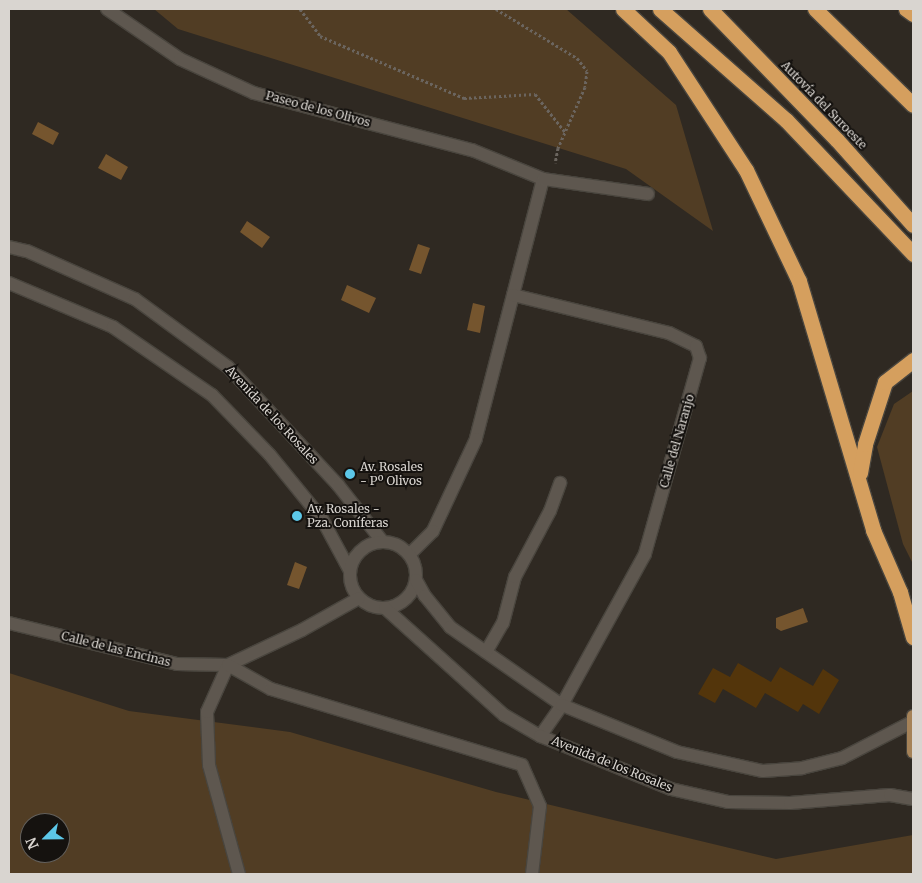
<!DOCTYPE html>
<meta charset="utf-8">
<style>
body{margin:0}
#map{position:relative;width:922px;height:883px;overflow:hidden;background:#2f2922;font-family:Merriweather,serif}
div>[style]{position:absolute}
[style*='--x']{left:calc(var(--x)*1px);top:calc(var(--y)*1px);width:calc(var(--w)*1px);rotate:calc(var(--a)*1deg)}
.green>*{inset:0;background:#513d24}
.water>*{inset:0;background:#75552e}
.building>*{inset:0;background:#53350b}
.path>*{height:3px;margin-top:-1.5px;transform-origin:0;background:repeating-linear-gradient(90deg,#6b655f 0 2.5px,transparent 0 5px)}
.roads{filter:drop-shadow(1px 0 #49453e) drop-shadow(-1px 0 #49453e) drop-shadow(0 1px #49453e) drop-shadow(0 -1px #49453e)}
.minor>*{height:12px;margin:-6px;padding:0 6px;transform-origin:6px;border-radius:6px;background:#5e574f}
.minor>.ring{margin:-6px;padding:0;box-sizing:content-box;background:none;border:12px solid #5e574f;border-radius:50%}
.major>*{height:12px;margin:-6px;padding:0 6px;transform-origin:6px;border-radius:6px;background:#a58258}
.highway>*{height:15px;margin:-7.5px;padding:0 7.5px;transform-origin:7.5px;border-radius:7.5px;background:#d59f5e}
.dots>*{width:14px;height:14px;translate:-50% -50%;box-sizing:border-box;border:2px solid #15120f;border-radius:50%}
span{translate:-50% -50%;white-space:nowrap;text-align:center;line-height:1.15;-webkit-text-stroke:4px #15120f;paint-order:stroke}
.street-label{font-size:12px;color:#d9d5d0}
.poi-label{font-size:12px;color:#d9d5d0}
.left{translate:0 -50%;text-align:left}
.frame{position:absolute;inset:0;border:10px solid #d9d5d0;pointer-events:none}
.north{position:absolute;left:20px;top:813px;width:50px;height:50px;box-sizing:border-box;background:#15120f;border:1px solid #63605c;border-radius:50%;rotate:247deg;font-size:14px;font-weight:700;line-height:20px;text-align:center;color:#d9d5d0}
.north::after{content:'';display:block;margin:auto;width:18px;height:22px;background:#5cc7e8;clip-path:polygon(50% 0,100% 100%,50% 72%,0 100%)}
</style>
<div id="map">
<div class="green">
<i style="clip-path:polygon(154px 9px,566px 9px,676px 105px,713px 231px,626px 169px,178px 29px)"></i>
<i style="clip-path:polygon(913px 391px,913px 564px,903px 544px,877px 447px,894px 404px)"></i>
<i style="clip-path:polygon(evenodd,9px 673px,129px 711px,290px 732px,496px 792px,776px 859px,913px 835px,913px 874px,9px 874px,9px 673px,30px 823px,60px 823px,60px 853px,30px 853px,30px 823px)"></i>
</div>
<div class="water">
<i style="clip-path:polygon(38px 122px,59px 133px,53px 145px,32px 134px)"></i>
<i style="clip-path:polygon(106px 154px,128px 167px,121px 180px,98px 168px)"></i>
<i style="clip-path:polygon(247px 221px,270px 237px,262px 248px,240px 232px)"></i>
<i style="clip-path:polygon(418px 244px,430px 248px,421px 274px,409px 270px)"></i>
<i style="clip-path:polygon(347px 285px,376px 298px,369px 313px,341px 300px)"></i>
<i style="clip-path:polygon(473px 303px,485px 306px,480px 333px,467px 330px)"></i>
<i style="clip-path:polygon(295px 562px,307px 567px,299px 589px,287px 585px)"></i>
<i style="clip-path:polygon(803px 608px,808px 622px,781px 631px,776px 628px,776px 618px)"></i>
</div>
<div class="building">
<i style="clip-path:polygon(738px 663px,771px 682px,780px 667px,813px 686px,823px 669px,839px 680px,819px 714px,803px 704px,798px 712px,765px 693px,756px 708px,723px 689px,715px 703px,698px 694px,713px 668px,730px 677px)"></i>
</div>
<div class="path">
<i style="--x:300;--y:9;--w:34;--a:53"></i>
<i style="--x:320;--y:36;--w:157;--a:23.3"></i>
<i style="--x:464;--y:98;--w:71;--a:-3.2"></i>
<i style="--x:535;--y:94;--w:48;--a:51.7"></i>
<i style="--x:496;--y:9;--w:95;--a:31.2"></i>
<i style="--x:577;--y:58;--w:16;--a:52"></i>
<i style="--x:587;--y:71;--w:16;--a:97"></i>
<i style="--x:585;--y:87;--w:67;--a:113.9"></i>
<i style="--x:558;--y:148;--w:15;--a:101"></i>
</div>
<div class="roads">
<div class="minor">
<i style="--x:107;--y:9;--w:88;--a:34.4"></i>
<i style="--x:180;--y:59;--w:81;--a:24.7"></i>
<i style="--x:254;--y:93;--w:225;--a:14.7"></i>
<i style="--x:472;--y:150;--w:77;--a:22.2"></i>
<i style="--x:543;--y:179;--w:268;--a:104.5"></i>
<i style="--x:476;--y:439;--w:102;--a:115.1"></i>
<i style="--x:433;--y:531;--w:33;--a:135"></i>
<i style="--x:543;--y:179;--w:106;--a:8.1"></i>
<i style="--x:9;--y:247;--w:18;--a:13"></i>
<i style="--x:27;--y:251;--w:118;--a:24"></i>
<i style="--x:135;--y:299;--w:115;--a:36.2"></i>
<i style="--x:228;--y:367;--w:161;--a:47"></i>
<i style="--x:338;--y:485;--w:71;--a:51.8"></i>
<i style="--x:9;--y:283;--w:113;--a:22.9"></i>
<i style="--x:113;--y:327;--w:120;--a:34.5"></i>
<i style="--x:212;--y:395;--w:83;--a:46"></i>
<i style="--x:270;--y:455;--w:82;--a:50.9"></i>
<i style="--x:322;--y:519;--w:59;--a:61.7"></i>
<i style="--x:513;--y:295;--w:161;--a:13.7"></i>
<i style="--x:669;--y:333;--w:30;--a:26"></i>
<i style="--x:696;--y:346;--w:13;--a:72"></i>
<i style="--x:700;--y:358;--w:204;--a:105.7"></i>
<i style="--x:645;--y:554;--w:172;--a:118.8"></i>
<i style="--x:562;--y:705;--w:38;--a:125"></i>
<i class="ring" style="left:350px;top:542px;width:54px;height:54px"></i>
<i style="--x:416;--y:580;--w:18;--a:61"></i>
<i style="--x:425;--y:596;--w:40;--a:51"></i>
<i style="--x:450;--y:627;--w:136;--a:34.9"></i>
<i style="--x:562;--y:705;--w:124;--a:22.2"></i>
<i style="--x:677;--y:752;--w:88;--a:12.5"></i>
<i style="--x:763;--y:771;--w:39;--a:-4"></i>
<i style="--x:802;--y:768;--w:41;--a:-14"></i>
<i style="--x:842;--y:758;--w:79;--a:-27.2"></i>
<i style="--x:385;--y:608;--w:160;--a:42"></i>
<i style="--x:504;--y:715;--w:42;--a:30.3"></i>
<i style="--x:540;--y:736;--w:141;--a:22"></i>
<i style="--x:671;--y:789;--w:58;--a:12.8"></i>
<i style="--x:728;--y:802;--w:62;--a:0.9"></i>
<i style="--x:790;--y:803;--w:100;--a:-4.6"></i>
<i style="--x:890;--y:795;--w:23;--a:10"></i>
<i style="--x:9;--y:623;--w:173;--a:13.7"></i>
<i style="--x:177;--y:664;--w:51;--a:1.1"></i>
<i style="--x:228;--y:665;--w:82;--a:-25.3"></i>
<i style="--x:302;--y:630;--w:65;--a:-29.3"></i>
<i style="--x:486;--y:652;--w:34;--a:-60"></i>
<i style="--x:503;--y:623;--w:48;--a:-75.4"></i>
<i style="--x:515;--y:577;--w:75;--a:-62.1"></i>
<i style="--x:550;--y:511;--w:30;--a:-70"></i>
<i style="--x:239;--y:874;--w:113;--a:-105.4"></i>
<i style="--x:209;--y:765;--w:53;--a:-92.2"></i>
<i style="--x:207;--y:712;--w:51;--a:-65.9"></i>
<i style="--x:228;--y:665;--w:49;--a:29.2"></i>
<i style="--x:271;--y:689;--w:262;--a:16.8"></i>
<i style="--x:522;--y:765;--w:45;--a:66.3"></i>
<i style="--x:540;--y:806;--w:68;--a:96.7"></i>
</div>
<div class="major">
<i style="--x:913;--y:716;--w:36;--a:90"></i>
</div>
<div class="highway">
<i style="--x:623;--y:9;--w:63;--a:43.1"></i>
<i style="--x:669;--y:52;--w:141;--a:56.9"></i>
<i style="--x:746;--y:170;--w:123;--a:64.5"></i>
<i style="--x:799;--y:281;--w:260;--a:73.4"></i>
<i style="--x:873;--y:530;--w:68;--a:66.5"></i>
<i style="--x:900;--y:592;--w:47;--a:73.9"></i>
<i style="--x:660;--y:9;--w:168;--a:41.4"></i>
<i style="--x:786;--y:120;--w:185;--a:46.5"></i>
<i style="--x:710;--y:9;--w:182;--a:45.9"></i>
<i style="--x:837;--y:140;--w:114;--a:48.2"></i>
<i style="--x:815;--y:9;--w:137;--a:44.4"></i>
<i style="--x:906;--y:9;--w:9;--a:36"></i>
<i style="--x:860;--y:473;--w:29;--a:-80"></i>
<i style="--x:865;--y:444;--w:65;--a:-72.1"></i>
<i style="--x:885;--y:382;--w:36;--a:-38"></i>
</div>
</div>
<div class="dots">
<i style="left:350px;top:474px;background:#5cc7e8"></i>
<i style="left:297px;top:516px;background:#5cc7e8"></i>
</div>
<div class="street-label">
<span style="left:824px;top:105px;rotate:46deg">Autovía del Suroeste</span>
<span style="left:318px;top:109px;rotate:15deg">Paseo de los Olivos</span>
<span style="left:272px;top:415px;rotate:47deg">Avenida de los Rosales</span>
<span style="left:677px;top:441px;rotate:-74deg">Calle del Naranjo</span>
<span style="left:116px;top:649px;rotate:14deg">Calle de las Encinas</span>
<span style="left:612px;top:764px;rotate:22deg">Avenida de los Rosales</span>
</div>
<div class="poi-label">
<span class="left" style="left:360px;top:474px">Av. Rosales<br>- Pº Olivos</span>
<span class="left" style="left:307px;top:516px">Av. Rosales -<br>Pza. Coníferas</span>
</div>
<div class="frame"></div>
<div class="north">N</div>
</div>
